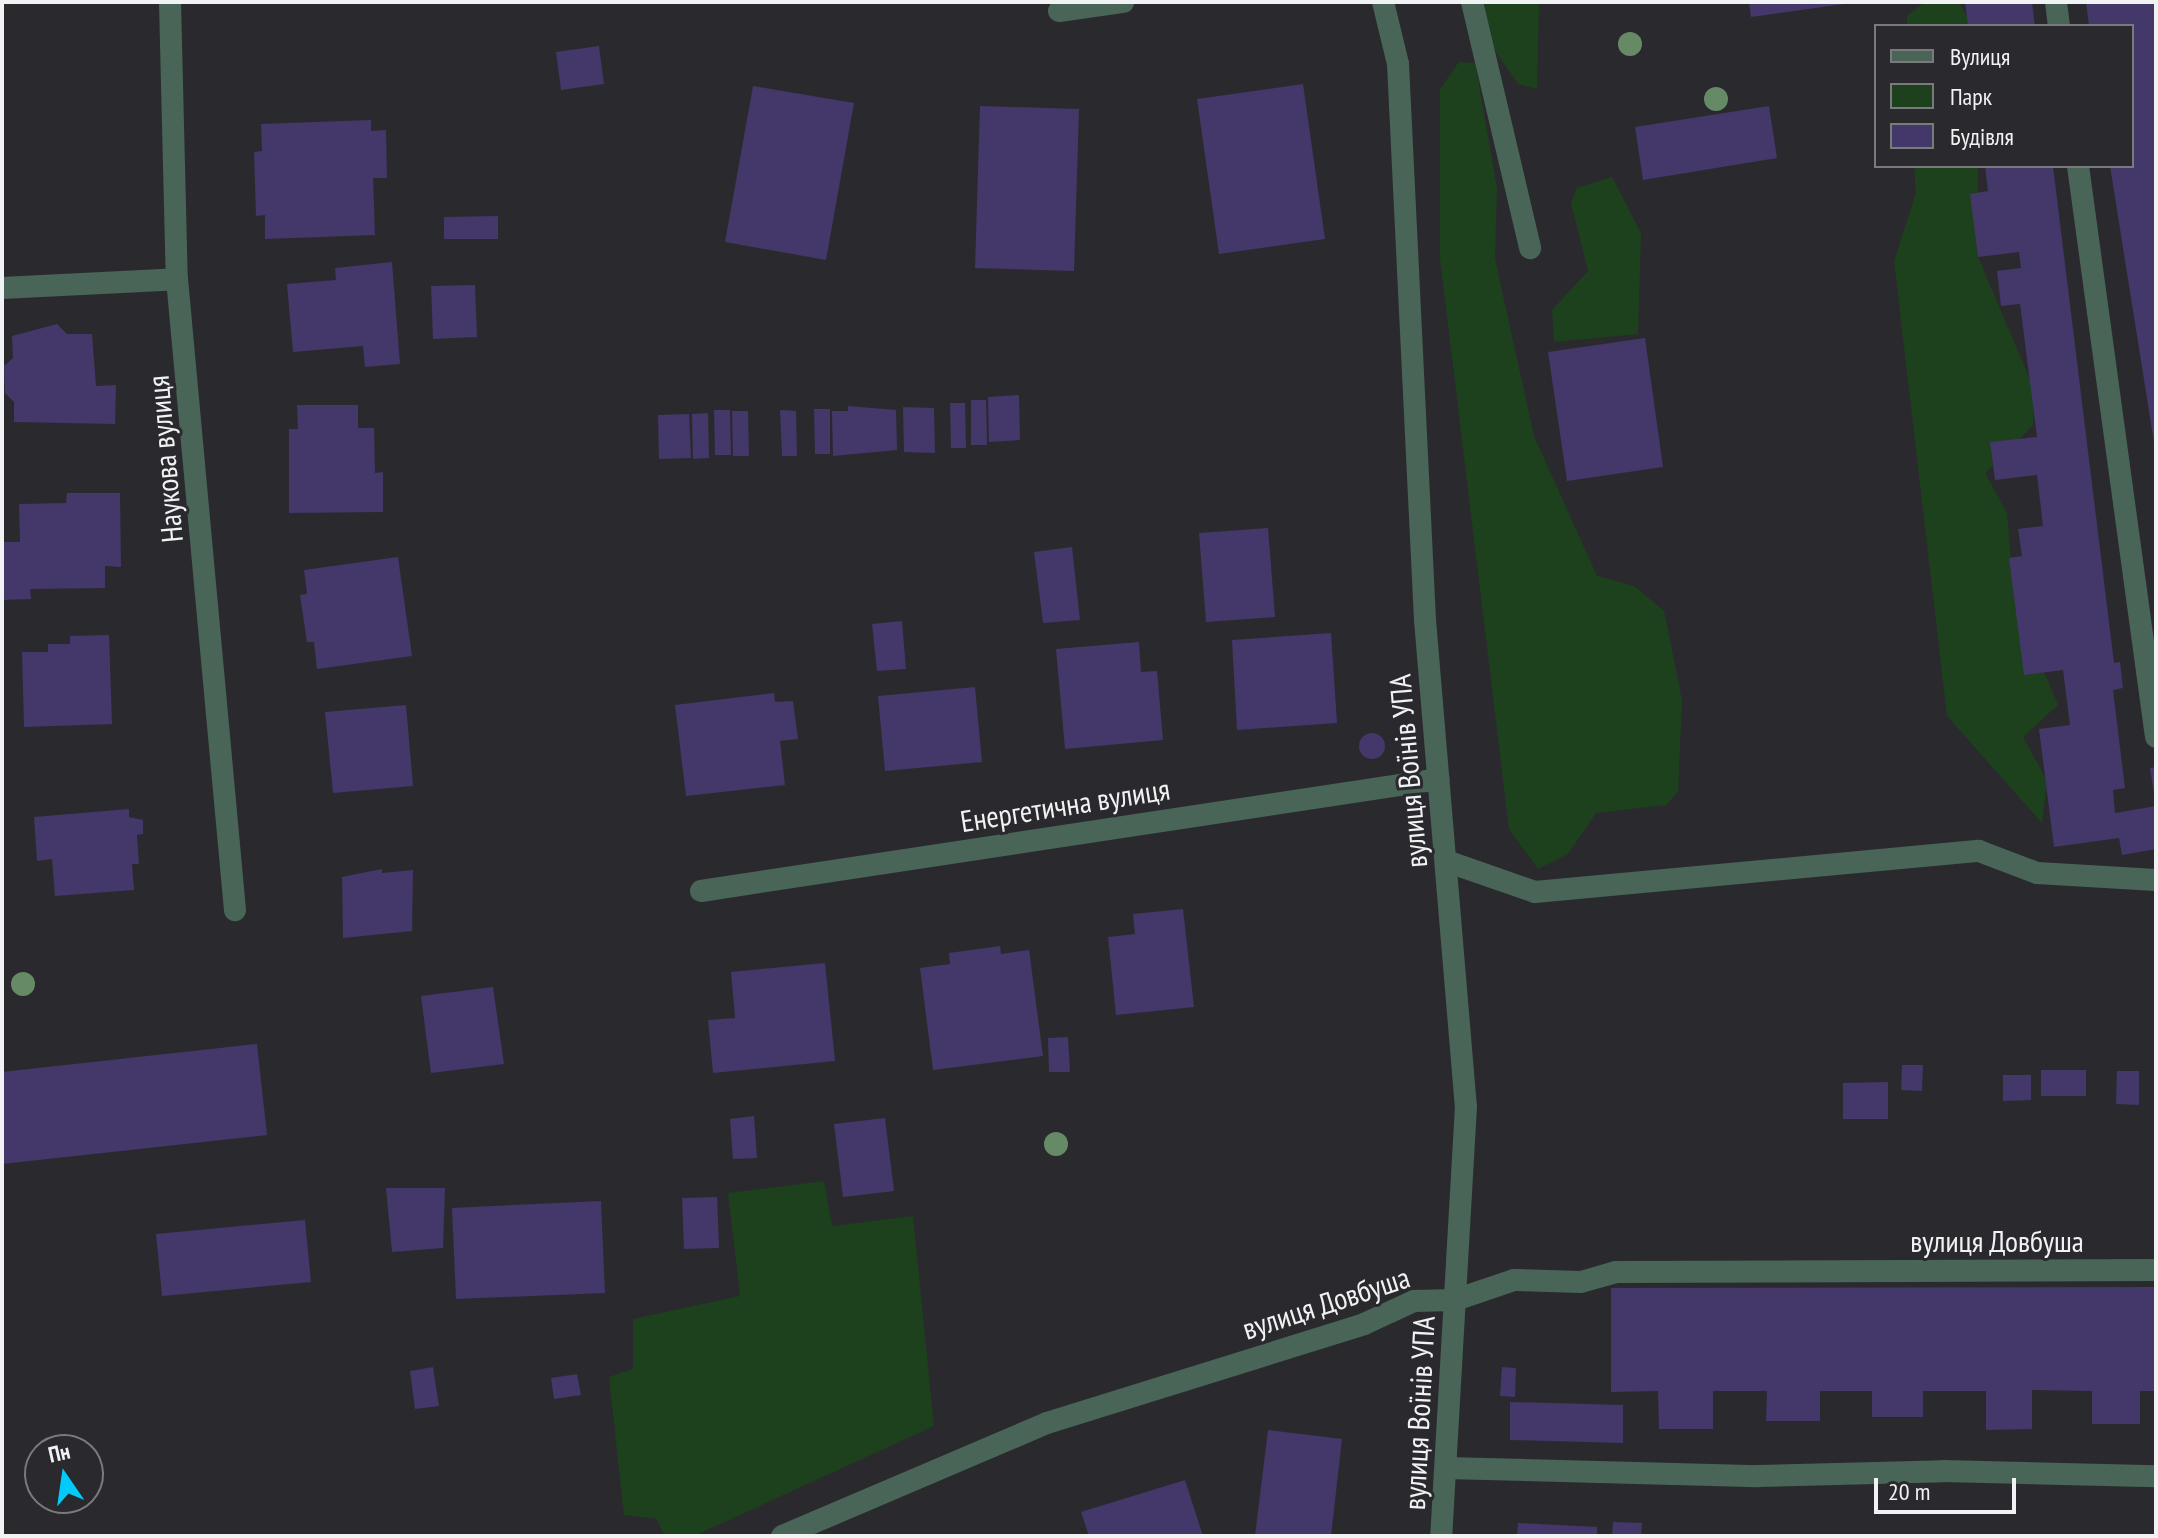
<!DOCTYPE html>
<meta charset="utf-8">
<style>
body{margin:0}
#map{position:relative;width:2158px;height:1538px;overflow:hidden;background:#2a2a2e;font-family:"PT Sans Narrow",sans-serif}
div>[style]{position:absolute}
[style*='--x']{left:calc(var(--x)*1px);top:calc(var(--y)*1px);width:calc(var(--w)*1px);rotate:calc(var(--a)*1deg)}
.green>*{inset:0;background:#1d401d}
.building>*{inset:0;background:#443769}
.round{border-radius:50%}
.service>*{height:22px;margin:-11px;padding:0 11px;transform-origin:11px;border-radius:11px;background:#496558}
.minor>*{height:22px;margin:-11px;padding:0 11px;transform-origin:11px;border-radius:11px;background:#496558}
.trees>*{width:24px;height:24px;margin:-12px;border-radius:50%;background:#668a66}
span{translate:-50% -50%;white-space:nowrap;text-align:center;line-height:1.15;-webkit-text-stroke:6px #2a2a2e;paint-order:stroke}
.street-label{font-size:30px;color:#f1f2f4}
.frame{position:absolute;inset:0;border:4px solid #f1f2f4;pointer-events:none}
.legend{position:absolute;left:1874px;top:24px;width:260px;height:144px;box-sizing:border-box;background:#2a2a2e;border:2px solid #7a7a7d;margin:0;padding:10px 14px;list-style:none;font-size:24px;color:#f1f2f4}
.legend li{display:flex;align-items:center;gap:16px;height:40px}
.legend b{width:40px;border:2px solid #7a7a7d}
.north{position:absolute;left:24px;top:1434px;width:80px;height:80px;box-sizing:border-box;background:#2a2a2e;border:2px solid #7a7a7d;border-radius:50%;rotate:347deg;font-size:22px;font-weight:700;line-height:32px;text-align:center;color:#f1f2f4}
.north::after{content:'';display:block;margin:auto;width:28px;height:36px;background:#02cbf9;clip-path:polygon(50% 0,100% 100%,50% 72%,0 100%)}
.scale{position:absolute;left:1874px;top:1478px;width:142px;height:36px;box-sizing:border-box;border:4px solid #f1f2f4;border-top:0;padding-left:10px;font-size:24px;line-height:28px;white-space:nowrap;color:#f1f2f4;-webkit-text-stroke:6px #2a2a2e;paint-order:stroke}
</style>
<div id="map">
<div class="green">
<i style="clip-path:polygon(1478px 2px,1539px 2px,1537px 89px,1518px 84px,1482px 32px)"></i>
<i style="clip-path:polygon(1925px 2px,1959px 2px,1972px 26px,1907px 26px,1907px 16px)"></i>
<i style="clip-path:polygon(1459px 62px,1475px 63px,1497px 188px,1495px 259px,1534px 436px,1597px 576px,1634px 586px,1664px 611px,1682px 700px,1678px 792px,1666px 805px,1596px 813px,1568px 854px,1538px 869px,1509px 829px,1440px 258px,1440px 89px)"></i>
<i style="clip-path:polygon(1914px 166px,1978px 166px,1978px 257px,2034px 389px,2033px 425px,1985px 473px,2007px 513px,2015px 605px,2058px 705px,2023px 737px,2047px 781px,2042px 823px,1947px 716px,1894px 261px,1916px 193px)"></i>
<i style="clip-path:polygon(1612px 177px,1641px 233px,1638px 334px,1554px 342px,1552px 310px,1588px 271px,1571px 203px,1577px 188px)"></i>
<i style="clip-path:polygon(824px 1181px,832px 1226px,913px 1216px,934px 1426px,694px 1536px,664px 1536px,657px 1519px,624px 1515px,609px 1377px,633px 1369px,633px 1319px,740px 1296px,728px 1193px)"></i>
</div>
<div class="building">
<i style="clip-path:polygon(1749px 2px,1844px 2px,1844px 4px,1751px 17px)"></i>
<i style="clip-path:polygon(1965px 2px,2032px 2px,2035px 26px,1968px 26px)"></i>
<i style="clip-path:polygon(2086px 2px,2156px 2px,2156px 455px,2110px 166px,2132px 166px,2132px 26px,2089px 26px)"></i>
<i style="clip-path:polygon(599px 46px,604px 84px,561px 90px,556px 52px)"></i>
<i style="clip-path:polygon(1303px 84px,1325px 239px,1219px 254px,1197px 99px)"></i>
<i style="clip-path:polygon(753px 86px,854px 103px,826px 260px,725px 242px)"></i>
<i style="clip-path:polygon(980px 106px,1079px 109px,1074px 271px,975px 268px)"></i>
<i style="clip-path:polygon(1769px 106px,1777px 158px,1643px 180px,1635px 127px)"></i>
<i style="clip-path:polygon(371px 120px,371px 131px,386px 130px,387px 178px,373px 178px,375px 235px,265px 239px,265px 215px,256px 216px,254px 152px,262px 151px,261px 124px)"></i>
<i style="clip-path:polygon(1985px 166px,2053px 166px,2114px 663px,2120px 662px,2123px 688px,2113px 690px,2125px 788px,2113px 790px,2115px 813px,2156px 806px,2156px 849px,2122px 855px,2119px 838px,2054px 847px,2039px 729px,2070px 725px,2063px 670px,2024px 675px,2009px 558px,2022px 556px,2018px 529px,2043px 526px,2037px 475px,1995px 480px,1990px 442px,2037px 437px,2020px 304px,2001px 306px,1997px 271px,2021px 268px,2019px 252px,1978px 257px,1970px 194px,1988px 191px)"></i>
<i style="clip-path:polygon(498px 216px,498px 239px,444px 239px,444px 217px)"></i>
<i style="clip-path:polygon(392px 262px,400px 364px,365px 367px,363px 346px,293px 352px,287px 284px,336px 280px,335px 268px)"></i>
<i style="clip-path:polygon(475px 285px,477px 337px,433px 339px,431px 286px)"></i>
<i style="clip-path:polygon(57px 324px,67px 334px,92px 334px,96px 386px,116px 385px,115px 424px,14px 422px,14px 402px,5px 393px,4px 366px,13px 358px,12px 336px)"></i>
<i style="clip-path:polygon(1645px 338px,1663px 467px,1567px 481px,1548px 352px)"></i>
<i style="clip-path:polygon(1019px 395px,1020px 440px,989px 442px,988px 397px)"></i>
<i style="clip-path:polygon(971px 400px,986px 400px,987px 445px,971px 445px)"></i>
<i style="clip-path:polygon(950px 403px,965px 403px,966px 448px,951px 448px)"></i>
<i style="clip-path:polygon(297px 405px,358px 405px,358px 428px,374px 428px,375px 473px,383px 472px,383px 512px,289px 513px,289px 429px,298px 429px)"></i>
<i style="clip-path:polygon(848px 406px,896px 410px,897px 450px,833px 456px,832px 411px,848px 411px)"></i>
<i style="clip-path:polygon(903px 407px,934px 408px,935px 453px,904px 452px)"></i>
<i style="clip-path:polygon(814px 409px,830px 409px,830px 454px,815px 454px)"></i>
<i style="clip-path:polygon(714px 410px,730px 410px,731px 455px,715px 455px)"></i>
<i style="clip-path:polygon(780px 410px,796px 411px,797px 456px,782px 456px)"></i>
<i style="clip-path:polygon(732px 411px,748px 411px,749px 456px,733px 456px)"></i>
<i style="clip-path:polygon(708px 413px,709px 458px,693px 459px,692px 414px)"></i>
<i style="clip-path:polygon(689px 414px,691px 458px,659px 459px,658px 415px)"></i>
<i style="clip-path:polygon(67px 493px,120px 493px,121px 567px,105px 566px,105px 588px,30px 589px,31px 599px,2px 600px,2px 542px,20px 542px,19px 504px,66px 503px)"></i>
<i style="clip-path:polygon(1268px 528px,1275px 617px,1206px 622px,1199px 533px)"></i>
<i style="clip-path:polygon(1072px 547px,1080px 620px,1043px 623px,1034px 552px)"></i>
<i style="clip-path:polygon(398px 557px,412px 656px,317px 669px,314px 642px,307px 642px,300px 595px,307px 594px,304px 570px)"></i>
<i style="clip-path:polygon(902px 621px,906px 669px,877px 671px,872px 624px)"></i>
<i style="clip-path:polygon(1331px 633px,1337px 723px,1237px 730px,1232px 640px)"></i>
<i style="clip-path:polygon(109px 635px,112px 724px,24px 727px,22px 652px,48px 652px,48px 644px,70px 644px,70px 636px)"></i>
<i style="clip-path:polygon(1139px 642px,1141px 672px,1157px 671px,1163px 740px,1065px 749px,1056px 649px)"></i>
<i style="clip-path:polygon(975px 687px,982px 762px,885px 771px,878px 696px)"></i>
<i style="clip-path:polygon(774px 693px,775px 702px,793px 701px,798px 739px,780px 741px,785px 785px,686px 796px,675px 705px)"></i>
<i style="clip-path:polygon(406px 705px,413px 786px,333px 793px,325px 712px)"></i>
<i class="round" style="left:1359px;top:733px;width:26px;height:26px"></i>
<i style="clip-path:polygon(2156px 767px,2156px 794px,2154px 794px,2150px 768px)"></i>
<i style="clip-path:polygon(129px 809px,129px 817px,143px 820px,143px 834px,137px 835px,139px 864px,132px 864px,134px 890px,55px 896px,52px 859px,37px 861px,34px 817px)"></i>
<i style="clip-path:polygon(382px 869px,382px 873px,413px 870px,412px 931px,343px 938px,342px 877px)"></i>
<i style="clip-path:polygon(1183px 909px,1194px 1007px,1116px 1015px,1108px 937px,1135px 934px,1133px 914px)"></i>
<i style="clip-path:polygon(1000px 946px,1001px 954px,1029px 950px,1043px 1056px,933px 1070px,920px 968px,950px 964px,949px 953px)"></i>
<i style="clip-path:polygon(825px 963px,835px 1061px,713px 1073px,708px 1020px,735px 1018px,731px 972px)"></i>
<i style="clip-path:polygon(493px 987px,504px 1064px,431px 1073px,421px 996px)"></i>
<i style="clip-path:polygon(1068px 1037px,1070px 1072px,1049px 1072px,1048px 1038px)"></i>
<i style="clip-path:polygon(257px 1044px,267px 1135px,2px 1164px,2px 1072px)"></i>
<i style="clip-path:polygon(1902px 1065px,1923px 1065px,1922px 1091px,1901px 1090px)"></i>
<i style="clip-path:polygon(2041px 1070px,2086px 1070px,2086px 1096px,2041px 1096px)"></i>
<i style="clip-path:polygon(2117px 1071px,2139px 1071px,2139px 1105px,2116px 1104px)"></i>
<i style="clip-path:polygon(2003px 1075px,2031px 1075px,2031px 1100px,2003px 1101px)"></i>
<i style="clip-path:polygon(1888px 1082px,1888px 1119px,1843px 1119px,1843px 1083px)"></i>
<i style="clip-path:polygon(754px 1116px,757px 1158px,733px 1159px,730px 1119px)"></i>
<i style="clip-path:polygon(885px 1118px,894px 1191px,843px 1197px,834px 1124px)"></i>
<i style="clip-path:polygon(386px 1188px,445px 1188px,443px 1248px,392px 1252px)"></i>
<i style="clip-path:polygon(717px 1197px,719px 1248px,684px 1249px,682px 1198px)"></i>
<i style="clip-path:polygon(601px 1201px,605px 1293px,456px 1299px,452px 1208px)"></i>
<i style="clip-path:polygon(305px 1220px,311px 1282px,162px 1296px,156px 1234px)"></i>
<i style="clip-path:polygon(2156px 1287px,2156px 1391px,2140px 1391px,2140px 1424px,2092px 1424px,2092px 1391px,2032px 1390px,2032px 1429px,1986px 1430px,1986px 1391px,1923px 1391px,1923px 1417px,1872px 1417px,1872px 1391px,1820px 1391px,1820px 1421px,1766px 1421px,1767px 1391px,1713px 1391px,1713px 1429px,1659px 1429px,1658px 1391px,1611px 1392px,1611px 1288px)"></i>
<i style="clip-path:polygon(433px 1367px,439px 1406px,415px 1409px,410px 1371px)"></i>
<i style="clip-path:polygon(1502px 1367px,1516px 1368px,1515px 1397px,1500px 1396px)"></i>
<i style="clip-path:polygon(577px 1374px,581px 1395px,554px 1399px,551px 1378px)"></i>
<i style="clip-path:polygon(1510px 1402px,1623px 1405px,1623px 1443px,1510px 1440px)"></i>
<i style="clip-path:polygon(1268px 1430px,1342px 1439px,1331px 1536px,1255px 1536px)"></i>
<i style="clip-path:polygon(1185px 1480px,1203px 1536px,1089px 1536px,1081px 1512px)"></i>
<i style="clip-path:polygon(1613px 1522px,1642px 1523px,1641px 1536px,1612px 1536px)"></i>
<i style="clip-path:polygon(1518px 1523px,1597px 1527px,1597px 1536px,1517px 1536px)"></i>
</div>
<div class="service">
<i style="--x:1472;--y:2;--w:253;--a:76.7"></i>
<i style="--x:2056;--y:2;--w:24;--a:83"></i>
<i style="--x:1059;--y:11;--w:65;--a:-8"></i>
<i style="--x:2078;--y:166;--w:576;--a:82.22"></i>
<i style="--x:1446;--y:861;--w:94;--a:19.2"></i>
<i style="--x:1535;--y:892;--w:446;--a:-5.3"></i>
<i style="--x:1979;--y:851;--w:62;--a:20.8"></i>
<i style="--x:2037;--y:873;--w:119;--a:3.4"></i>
</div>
<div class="minor">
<i style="--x:170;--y:2;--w:277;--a:88.6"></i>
<i style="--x:177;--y:279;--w:634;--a:84.75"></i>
<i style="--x:1383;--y:2;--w:64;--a:76.4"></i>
<i style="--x:1398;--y:64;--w:557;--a:87.22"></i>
<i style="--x:1425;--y:620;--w:488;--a:85.2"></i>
<i style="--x:1466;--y:1106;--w:431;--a:93.3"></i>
<i style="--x:2;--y:288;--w:175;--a:-2.9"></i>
<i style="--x:701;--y:891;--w:746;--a:-8.63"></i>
<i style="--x:1446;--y:1468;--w:312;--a:1.5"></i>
<i style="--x:1758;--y:1476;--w:186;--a:-1.5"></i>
<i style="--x:1944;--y:1471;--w:212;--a:1.4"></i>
<i style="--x:782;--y:1536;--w:288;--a:-23.1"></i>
<i style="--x:1047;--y:1423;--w:332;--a:-17.3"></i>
<i style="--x:1364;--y:1324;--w:55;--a:-24.7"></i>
<i style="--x:1414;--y:1301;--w:41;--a:-1.4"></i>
<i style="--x:1455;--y:1300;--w:62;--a:-18.7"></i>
<i style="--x:1514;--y:1280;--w:67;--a:1.7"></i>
<i style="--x:1581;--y:1282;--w:36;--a:-16"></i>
<i style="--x:1616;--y:1272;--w:540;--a:-0.21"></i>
</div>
<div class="trees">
<i style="left:1630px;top:44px"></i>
<i style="left:1716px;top:99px"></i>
<i style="left:23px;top:984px"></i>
<i style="left:1056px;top:1144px"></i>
</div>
<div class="street-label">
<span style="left:165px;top:459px;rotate:-95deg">Наукова вулиця</span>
<span style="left:1408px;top:771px;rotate:-95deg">вулиця Воїнів УПА</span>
<span style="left:1065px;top:805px;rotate:-9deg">Енергетична вулиця</span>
<span style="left:1997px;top:1241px">вулиця Довбуша</span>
<span style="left:1326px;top:1303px;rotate:-18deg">вулиця Довбуша</span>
<span style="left:1419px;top:1413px;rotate:-87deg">вулиця Воїнів УПА</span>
</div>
<div class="frame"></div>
<ul class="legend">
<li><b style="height:10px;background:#496558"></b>Вулиця</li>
<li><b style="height:22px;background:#1d401d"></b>Парк</li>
<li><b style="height:22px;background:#443769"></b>Будівля</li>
</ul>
<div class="north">Пн</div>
<div class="scale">20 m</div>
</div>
